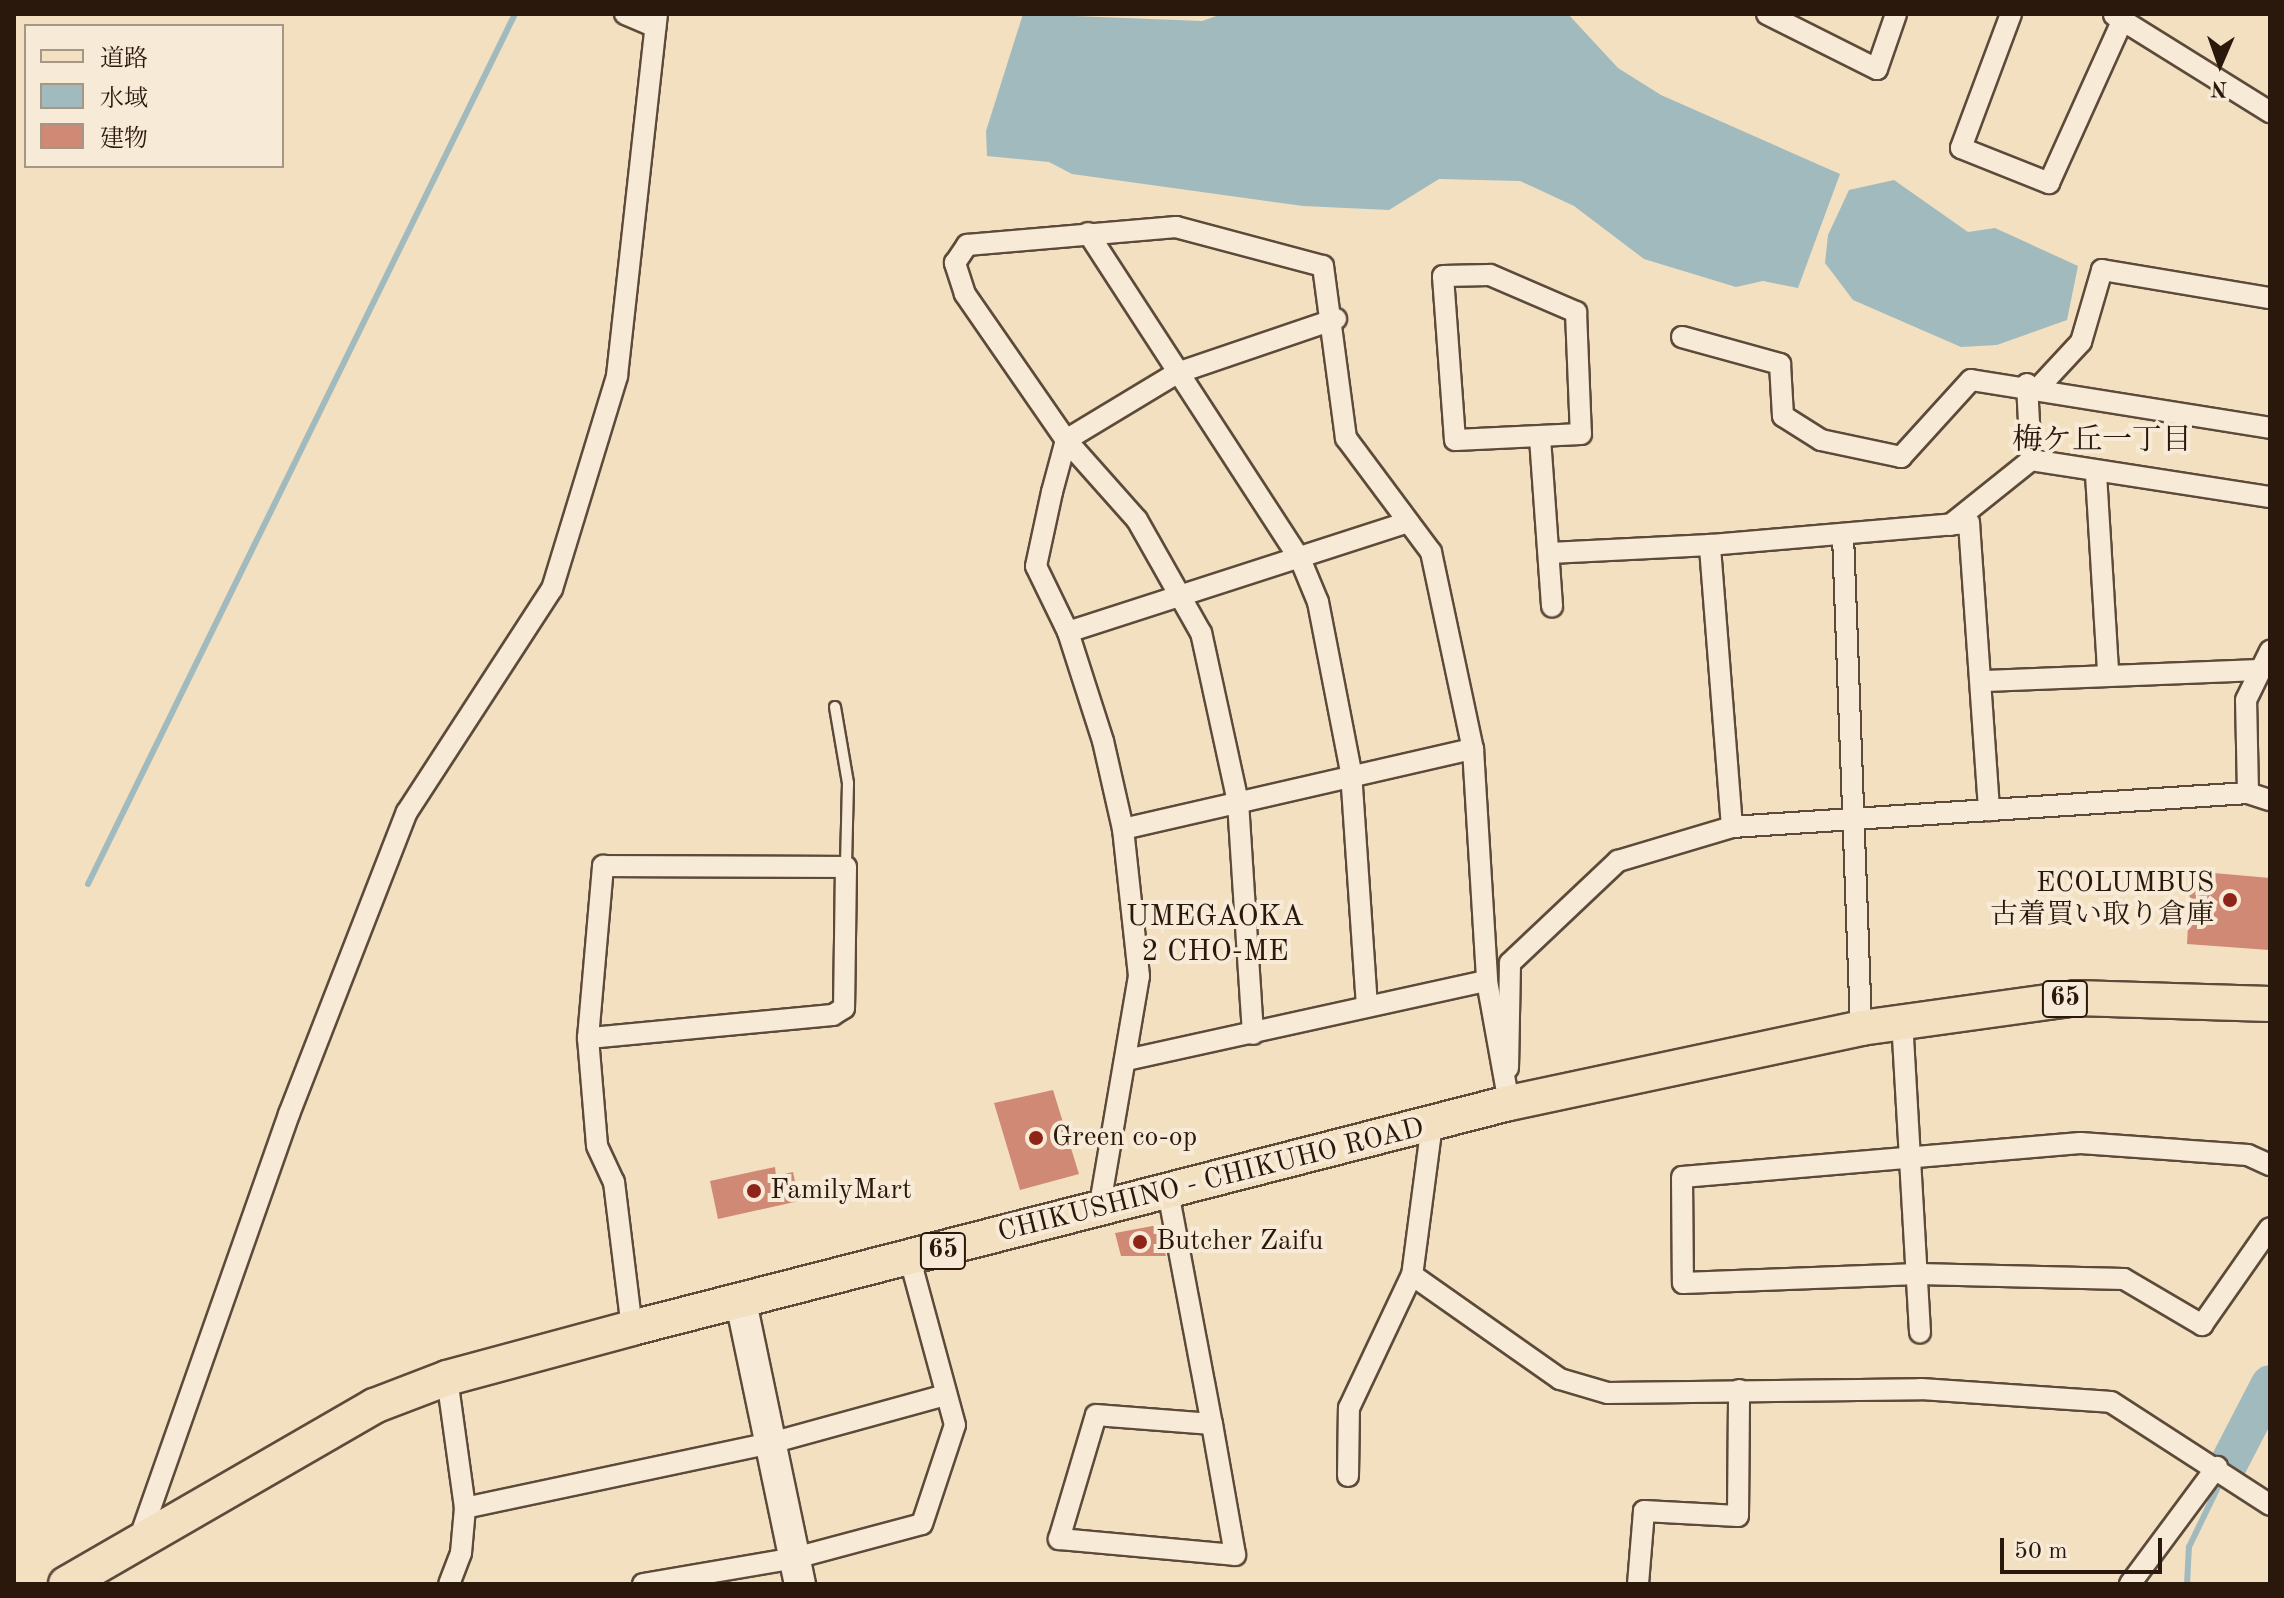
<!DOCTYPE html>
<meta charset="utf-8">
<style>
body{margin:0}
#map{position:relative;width:2284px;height:1598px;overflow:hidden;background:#f3e0c1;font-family:"Old Standard TT","Noto Serif JP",serif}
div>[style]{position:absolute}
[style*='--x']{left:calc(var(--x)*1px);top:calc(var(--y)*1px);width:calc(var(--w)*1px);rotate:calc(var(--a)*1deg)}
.water>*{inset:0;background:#a1babe}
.stream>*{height:6px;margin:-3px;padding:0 3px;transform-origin:3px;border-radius:3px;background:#a1babe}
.river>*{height:38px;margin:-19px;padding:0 19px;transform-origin:19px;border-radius:19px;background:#a1babe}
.building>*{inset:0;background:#cf8974}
.roads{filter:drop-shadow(2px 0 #5d4a3a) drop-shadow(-2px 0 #5d4a3a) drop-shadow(0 2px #5d4a3a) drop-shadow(0 -2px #5d4a3a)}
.lane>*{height:10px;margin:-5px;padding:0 5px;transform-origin:5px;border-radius:5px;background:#f7ebd7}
.street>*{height:20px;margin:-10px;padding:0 10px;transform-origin:10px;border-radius:10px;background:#f7ebd7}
.secondary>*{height:30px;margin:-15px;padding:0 15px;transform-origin:15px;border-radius:15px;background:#f7ebd7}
.primary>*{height:34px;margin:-17px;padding:0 17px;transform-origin:17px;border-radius:17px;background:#f3e0c1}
.dots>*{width:22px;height:22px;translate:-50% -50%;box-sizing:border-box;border:4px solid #f7ebd7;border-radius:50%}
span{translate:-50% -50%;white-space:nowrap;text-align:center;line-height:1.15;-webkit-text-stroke:8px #f7ebd7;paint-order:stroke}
.shield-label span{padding:2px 6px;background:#f7ebd7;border:2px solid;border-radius:6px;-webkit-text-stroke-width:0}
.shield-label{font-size:26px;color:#2b180d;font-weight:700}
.poi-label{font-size:28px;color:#2b180d}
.right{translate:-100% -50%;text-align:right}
.left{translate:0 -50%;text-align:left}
.street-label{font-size:28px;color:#2b180d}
.neighbourhood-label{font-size:30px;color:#2b180d}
.frame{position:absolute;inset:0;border:16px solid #2b180d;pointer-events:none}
.legend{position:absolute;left:24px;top:24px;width:260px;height:144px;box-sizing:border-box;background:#f7ebd7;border:2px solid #a59786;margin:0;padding:10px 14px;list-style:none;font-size:24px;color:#2b180d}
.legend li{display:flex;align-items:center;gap:16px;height:40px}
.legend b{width:40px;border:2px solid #a59786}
.north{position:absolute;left:2180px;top:24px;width:80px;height:80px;-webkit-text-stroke:6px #f7ebd7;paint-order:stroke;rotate:182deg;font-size:22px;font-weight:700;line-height:32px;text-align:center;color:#2b180d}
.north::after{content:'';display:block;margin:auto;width:28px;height:36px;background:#2b180d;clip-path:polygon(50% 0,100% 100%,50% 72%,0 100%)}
.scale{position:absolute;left:2000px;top:1538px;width:162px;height:36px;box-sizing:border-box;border:4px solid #2b180d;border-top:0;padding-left:10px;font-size:24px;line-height:28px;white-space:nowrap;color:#2b180d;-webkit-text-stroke:6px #f7ebd7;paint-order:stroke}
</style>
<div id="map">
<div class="water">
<i style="clip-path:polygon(1023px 14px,1202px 21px,1222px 14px,1568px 14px,1618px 68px,1661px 95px,1840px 174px,1798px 288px,1763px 281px,1736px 287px,1644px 259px,1574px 206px,1520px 181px,1439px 179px,1389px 210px,1303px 206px,1072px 174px,1049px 162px,987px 156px,986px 131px)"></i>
<i style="clip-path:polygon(1894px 180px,1968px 232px,1995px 228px,2078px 266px,2067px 320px,1997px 345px,1961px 347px,1853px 300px,1825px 263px,1828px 235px,1849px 190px)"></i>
</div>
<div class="stream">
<i style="--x:88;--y:884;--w:969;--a:-63.86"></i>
<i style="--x:2187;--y:1584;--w:37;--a:-87"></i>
<i style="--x:2189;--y:1547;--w:71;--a:-64.2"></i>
</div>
<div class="river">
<i style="--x:2228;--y:1465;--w:91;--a:-62.6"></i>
</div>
<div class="building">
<i style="clip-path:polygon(2191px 871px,2270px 878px,2269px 950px,2187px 944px)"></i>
<i style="clip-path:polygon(1053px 1090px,1079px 1174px,1020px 1190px,994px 1103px)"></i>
<i style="clip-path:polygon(775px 1167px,776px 1176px,793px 1172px,799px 1201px,718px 1219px,710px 1181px)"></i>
<i style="clip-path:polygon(1158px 1225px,1166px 1256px,1121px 1256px,1115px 1233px)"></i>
</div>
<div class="roads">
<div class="lane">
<i style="--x:835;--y:707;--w:77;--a:80.3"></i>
<i style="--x:848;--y:783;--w:84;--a:91.4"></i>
</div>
<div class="street">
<i style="--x:625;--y:14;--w:33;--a:23"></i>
<i style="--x:1767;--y:14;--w:123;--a:26.6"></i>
<i style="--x:1877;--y:69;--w:58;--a:-70.9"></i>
<i style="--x:2011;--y:14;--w:143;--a:110.5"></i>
<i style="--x:1961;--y:148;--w:95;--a:21.7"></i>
<i style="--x:2049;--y:183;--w:178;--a:-65.7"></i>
<i style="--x:2114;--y:15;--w:184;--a:31.9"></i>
<i style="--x:1088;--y:233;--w:391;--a:57"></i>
<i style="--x:1301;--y:561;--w:44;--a:67.5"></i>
<i style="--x:1318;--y:602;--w:173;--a:79"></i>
<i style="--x:1351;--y:772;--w:235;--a:86.1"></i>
<i style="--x:1490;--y:275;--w:94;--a:23.3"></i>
<i style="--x:1576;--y:312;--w:122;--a:87.7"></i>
<i style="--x:1581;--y:434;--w:126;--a:177.3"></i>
<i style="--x:1455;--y:440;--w:164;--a:-94.2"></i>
<i style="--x:1443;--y:276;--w:47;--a:-1.2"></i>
<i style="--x:1682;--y:337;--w:102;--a:15.4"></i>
<i style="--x:1780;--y:364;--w:52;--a:86.7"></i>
<i style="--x:1783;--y:416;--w:45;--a:32.3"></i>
<i style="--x:1821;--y:440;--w:82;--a:12"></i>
<i style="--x:1901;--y:457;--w:104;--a:-47.7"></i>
<i style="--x:1971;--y:380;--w:303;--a:9.1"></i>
<i style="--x:2027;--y:384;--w:76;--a:87"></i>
<i style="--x:2041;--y:385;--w:59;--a:-47.1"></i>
<i style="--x:2081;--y:342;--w:75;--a:-73.7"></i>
<i style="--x:2102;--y:270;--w:170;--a:9.5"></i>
<i style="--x:1540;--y:438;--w:169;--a:85.9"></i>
<i style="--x:2096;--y:474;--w:199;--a:86.5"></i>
<i style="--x:1950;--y:525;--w:104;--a:-38.7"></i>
<i style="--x:2031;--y:460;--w:242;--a:8.8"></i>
<i style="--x:1843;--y:535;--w:493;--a:87.9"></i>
<i style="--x:1550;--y:553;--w:160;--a:-2.9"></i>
<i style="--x:1068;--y:632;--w:355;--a:-17.9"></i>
<i style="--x:1983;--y:681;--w:279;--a:-2.3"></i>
<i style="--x:2248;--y:793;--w:23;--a:18"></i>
<i style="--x:1732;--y:827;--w:283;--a:-94.5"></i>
<i style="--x:1710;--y:545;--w:260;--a:-4.9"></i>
<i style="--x:1969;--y:523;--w:288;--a:86"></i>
<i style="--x:1123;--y:829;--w:359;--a:-12.9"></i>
<i style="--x:1902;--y:1020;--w:313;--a:86.7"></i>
<i style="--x:1253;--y:1034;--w:232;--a:-93.7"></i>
<i style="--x:1238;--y:802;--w:173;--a:-102.3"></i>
<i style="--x:1201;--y:633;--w:130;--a:-119.5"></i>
<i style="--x:1137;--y:520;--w:107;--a:-131.6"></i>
<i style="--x:1066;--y:440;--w:178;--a:-124.7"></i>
<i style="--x:965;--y:294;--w:33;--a:-108"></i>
<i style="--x:955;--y:263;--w:22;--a:-56"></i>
<i style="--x:967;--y:245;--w:210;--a:-4.9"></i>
<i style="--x:1176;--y:227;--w:152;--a:14.9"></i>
<i style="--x:1323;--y:266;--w:174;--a:82.4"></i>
<i style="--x:1346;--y:438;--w:142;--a:53.3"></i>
<i style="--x:1431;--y:552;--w:201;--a:78"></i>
<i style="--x:1473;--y:749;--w:232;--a:86.5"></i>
<i style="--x:1487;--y:981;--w:124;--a:79.8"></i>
<i style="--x:588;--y:1038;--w:173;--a:-85"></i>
<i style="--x:603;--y:866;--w:243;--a:0.2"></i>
<i style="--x:846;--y:867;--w:141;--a:90.8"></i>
<i style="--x:844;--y:1008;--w:13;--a:148"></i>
<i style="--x:833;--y:1015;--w:246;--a:174.6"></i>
<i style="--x:588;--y:1038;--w:108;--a:85.2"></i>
<i style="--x:597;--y:1146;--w:40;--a:65"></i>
<i style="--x:614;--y:1182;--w:147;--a:83"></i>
<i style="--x:1131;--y:1059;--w:364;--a:-12.4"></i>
<i style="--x:1508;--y:1068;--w:105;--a:-88.9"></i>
<i style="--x:1510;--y:963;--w:149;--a:-43.4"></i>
<i style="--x:1618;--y:861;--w:119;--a:-16.6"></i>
<i style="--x:1732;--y:827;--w:517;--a:-3.77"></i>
<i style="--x:2248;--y:793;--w:93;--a:-91.2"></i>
<i style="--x:2246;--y:700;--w:55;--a:-63.9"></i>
<i style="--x:1432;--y:1124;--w:152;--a:97.5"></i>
<i style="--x:1412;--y:1275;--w:181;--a:35.1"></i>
<i style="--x:1560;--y:1379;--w:50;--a:16.3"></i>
<i style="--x:1608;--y:1393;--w:313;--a:-0.7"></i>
<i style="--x:1921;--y:1389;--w:190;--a:3.9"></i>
<i style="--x:2111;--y:1402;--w:189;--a:32.9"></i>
<i style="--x:2270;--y:1165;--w:24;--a:-156"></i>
<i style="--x:2248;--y:1155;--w:168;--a:-175.9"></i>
<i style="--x:2080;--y:1143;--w:399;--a:175.1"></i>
<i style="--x:1682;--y:1177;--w:106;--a:89.5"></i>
<i style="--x:1683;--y:1283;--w:235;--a:-2.2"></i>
<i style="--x:1918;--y:1274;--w:206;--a:1.4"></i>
<i style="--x:2124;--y:1279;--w:91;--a:30.5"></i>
<i style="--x:2202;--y:1325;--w:118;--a:-55"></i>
<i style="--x:1168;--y:1192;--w:236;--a:79.3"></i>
<i style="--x:1212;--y:1424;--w:133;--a:80"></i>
<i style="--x:1235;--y:1555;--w:177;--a:-174.8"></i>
<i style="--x:1059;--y:1539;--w:129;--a:-73.4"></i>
<i style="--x:1096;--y:1415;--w:116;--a:4.4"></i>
<i style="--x:1099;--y:1210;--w:237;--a:-80.3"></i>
<i style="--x:1139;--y:976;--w:148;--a:-96.2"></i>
<i style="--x:1123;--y:829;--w:90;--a:-102.8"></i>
<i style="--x:1103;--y:741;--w:114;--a:-107.8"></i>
<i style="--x:1068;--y:632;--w:73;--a:-115.9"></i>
<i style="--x:1036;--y:566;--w:76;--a:-77.8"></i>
<i style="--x:1052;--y:492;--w:54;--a:-74.9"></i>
<i style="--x:1066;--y:440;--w:130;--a:-31.1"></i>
<i style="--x:1177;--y:373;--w:168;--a:-18.8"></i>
<i style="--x:447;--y:1378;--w:131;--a:82.1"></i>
<i style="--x:465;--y:1508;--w:45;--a:95.1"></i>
<i style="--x:461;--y:1553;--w:33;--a:111"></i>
<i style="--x:1348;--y:1476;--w:68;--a:-89.2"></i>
<i style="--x:1349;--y:1408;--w:147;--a:-64.7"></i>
<i style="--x:465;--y:1508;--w:313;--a:-12"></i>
<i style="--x:771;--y:1443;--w:180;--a:-15.4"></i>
<i style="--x:139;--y:1540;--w:452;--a:-70.6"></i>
<i style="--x:289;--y:1114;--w:324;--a:-68.7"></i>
<i style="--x:407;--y:812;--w:266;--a:-57"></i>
<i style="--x:552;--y:589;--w:223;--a:-73"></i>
<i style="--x:617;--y:376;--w:364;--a:-83.7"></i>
<i style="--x:643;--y:1584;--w:154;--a:-9.7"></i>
<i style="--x:795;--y:1558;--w:131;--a:-15"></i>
<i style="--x:922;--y:1524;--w:104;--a:-71.6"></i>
<i style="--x:955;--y:1425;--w:172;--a:-105.2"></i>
<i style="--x:1638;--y:1584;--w:73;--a:-85.3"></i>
<i style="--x:1644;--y:1511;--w:94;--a:3"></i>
<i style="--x:1738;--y:1516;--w:126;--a:-89.5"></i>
<i style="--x:2130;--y:1584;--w:146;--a:-53.4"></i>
</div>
<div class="secondary">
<i style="--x:741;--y:1302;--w:288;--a:78.2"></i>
</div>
<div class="primary">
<i style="--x:66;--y:1584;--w:356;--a:-30"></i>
<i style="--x:374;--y:1406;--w:78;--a:-21"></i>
<i style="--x:447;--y:1378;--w:192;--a:-15.1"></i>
<i style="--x:632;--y:1328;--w:905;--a:-14.39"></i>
<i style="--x:1509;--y:1103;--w:360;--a:-12"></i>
<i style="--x:1861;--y:1028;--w:217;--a:-7.9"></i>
<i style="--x:2076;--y:998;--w:194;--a:1.8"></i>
</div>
</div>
<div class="dots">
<i style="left:2230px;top:900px;background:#8f2418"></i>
<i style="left:1036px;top:1138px;background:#8f2418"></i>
<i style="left:754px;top:1191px;background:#8f2418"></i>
<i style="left:1140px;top:1242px;background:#8f2418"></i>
</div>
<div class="shield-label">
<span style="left:2065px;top:999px">65</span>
<span style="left:943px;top:1251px">65</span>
</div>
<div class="poi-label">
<span class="right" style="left:2214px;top:900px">ECOLUMBUS<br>古着買い取り倉庫</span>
<span class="left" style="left:1052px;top:1138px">Green co-op</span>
<span class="left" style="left:770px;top:1191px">FamilyMart</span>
<span class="left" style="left:1156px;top:1242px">Butcher Zaifu</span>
</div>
<div class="street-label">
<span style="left:1211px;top:1181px;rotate:-14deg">CHIKUSHINO - CHIKUHO ROAD</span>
</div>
<div class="neighbourhood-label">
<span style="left:2102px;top:441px">梅ケ丘一丁目</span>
<span style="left:1215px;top:934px">UMEGAOKA<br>2 CHO-ME</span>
</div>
<div class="frame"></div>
<ul class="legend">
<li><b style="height:10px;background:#f3e0c1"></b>道路</li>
<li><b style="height:22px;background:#a1babe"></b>水域</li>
<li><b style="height:22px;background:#cf8974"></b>建物</li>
</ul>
<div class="north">N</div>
<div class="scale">50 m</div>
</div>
